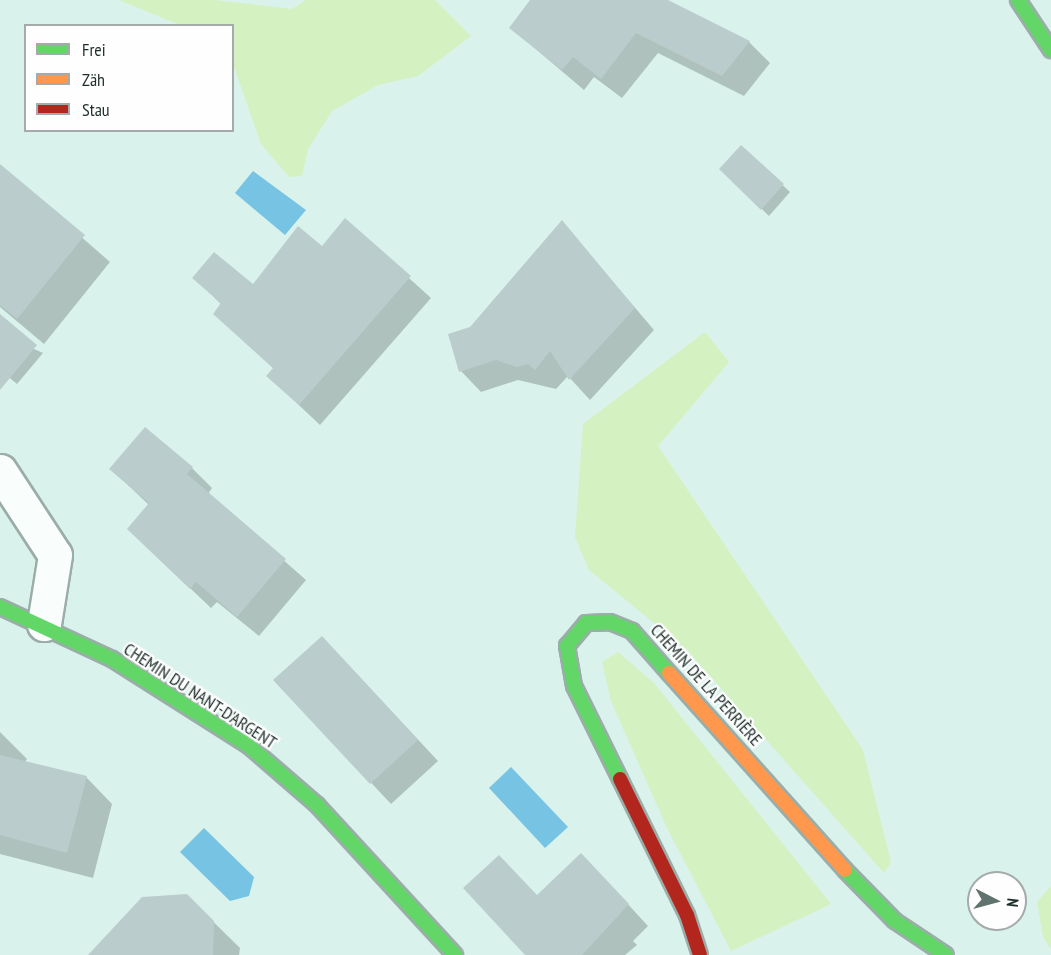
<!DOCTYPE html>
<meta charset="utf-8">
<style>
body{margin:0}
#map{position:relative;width:1051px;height:955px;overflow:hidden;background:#daf2ec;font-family:"PT Sans Narrow",sans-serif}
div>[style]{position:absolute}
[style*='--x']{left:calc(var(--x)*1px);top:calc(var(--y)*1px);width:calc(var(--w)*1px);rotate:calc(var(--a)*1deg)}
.green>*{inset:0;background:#d3f1c1}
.water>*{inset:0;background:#76c3e4}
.shadow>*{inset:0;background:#0003}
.building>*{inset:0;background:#bacdcc}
.roads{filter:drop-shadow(2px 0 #9aada8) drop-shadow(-2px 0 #9aada8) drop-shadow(0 2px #9aada8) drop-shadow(0 -2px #9aada8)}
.street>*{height:33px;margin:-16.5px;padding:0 16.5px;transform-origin:16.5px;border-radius:16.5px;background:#f9fdfc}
.fast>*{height:14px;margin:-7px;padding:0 7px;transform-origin:7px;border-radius:7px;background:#63d668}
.slow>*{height:14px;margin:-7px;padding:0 7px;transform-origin:7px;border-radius:7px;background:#ff974d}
.jam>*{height:14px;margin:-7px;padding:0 7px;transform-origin:7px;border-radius:7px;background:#b3261e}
span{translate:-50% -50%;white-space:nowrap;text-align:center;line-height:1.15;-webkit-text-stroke:4.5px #fefefe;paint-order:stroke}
.street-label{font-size:18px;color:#1e2f2b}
.legend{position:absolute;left:24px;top:24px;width:210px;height:108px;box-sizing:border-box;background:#fefefe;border:2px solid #a4abaa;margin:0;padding:8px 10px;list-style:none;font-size:18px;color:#1e2f2b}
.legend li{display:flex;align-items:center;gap:12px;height:30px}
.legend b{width:30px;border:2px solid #a4abaa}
.north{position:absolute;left:967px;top:871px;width:60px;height:60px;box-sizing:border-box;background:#fefefe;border:2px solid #a4abaa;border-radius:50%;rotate:96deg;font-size:16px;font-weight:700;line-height:24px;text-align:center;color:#1e2f2b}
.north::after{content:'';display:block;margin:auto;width:21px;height:27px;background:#60736f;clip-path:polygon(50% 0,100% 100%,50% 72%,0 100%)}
</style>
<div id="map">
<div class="green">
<i style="clip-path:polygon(119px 0,214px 0,292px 9px,306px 0,435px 0,471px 36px,418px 76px,378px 85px,332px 111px,308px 149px,302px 176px,289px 177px,261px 144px,233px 64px,232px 26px,180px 25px)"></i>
<i style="clip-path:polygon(705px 332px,729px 362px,658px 446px,863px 750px,891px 862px,884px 873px,686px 649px,589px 570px,575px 537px,583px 424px)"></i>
<i style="clip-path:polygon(618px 652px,654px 683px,831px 904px,731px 951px,667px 828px,611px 701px,602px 662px)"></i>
<i style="clip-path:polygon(1051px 886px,1051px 949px,1043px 937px,1037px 902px)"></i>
</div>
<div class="water">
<i style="clip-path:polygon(253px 171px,306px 210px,285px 235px,235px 193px)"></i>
<i style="clip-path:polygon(511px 767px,568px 827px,545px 848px,489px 788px)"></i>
<i style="clip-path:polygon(204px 828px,254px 877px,249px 896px,230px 901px,180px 852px)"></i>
</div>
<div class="shadow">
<i style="clip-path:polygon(532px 0,664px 0,749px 42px,770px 63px,744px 96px,658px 53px,622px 98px,594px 77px,584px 90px,511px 28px)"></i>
<i style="clip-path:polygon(741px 147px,790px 192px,769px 216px,721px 169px)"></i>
<i style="clip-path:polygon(0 166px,110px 262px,44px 344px,0 307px)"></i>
<i style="clip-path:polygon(345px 220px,431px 298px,320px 425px,268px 376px,274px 369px,215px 314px,222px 305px,194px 278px,253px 286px,322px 249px)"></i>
<i style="clip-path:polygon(562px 222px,654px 330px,590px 400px,568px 376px,556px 389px,518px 380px,481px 392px,461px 371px,471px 328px)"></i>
<i style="clip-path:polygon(0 334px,43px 353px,17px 384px,0 370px)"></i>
<i style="clip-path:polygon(192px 468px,212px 488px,208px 494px,306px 580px,259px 636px,217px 602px,211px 608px,150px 550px,149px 505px,111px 469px)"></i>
<i style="clip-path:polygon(342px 658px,438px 761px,391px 804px,275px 680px)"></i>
<i style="clip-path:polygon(0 732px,27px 759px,24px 763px,87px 778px,112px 804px,93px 878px,0 854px)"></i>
<i style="clip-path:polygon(602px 876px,648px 926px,633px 941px,637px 945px,625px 955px,527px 955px)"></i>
<i style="clip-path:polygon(186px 895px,240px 948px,239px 955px,109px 955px)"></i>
</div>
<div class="building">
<i style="clip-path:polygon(530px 0,668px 0,750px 41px,722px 76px,636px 33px,601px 79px,573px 57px,562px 70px,509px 28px)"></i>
<i style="clip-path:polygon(741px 145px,784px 184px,761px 210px,719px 169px)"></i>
<i style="clip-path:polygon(0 164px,85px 235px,17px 319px,0 305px)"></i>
<i style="clip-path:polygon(345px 218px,411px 276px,299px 405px,266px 376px,273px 368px,213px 314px,221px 303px,192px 278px,214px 252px,253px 284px,298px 226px,322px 246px)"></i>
<i style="clip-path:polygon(562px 220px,635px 308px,569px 380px,550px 351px,535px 370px,528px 364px,517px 367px,496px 360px,459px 372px,448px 334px,470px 327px)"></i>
<i style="clip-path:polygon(0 314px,37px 345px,0 390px)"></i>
<i style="clip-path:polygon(145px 427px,193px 467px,187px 474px,286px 559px,237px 617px,196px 582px,190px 589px,127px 529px,149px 503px,109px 469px)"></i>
<i style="clip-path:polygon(322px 636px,418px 740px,370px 784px,273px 680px)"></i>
<i style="clip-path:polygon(0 755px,87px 776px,67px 853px,0 835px)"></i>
<i style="clip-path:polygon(581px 853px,629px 904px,582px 955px,525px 955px,463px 888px,499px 855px,537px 895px)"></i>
<i style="clip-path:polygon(187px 894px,214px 921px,213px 955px,88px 955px,142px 897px)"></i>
</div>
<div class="roads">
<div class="street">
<i style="--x:0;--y:471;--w:100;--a:56.8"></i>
<i style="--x:55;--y:555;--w:70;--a:99.1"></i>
</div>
<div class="fast">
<i style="--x:1018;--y:0;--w:60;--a:56.6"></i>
<i style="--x:0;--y:607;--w:123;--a:24.9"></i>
<i style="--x:112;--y:659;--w:162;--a:32.4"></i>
<i style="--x:249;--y:746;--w:90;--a:40.9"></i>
<i style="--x:317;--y:805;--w:204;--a:47.4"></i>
<i style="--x:620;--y:779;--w:104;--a:-116.3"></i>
<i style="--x:574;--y:686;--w:41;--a:-99.9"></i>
<i style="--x:567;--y:646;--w:30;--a:-50"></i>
<i style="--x:586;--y:623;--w:24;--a:-2"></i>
<i style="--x:610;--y:622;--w:24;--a:22"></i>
<i style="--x:632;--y:631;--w:56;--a:48.6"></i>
<i style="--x:845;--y:870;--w:71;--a:45.6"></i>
<i style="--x:895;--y:921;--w:61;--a:33.7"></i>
</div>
<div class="slow">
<i style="--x:669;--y:673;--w:264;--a:48.2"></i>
</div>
<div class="jam">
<i style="--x:620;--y:779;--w:152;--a:63.8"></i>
<i style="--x:687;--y:915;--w:42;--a:72"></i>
</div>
</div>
<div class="street-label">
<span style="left:706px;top:685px;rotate:48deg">CHEMIN DE LA PERRIÈRE</span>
<span style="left:200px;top:696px;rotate:33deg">CHEMIN DU NANT-D'ARGENT</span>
</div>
<ul class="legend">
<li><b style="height:8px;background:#63d668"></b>Frei</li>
<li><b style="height:8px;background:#ff974d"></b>Zäh</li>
<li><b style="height:8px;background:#b3261e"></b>Stau</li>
</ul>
<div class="north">N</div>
</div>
